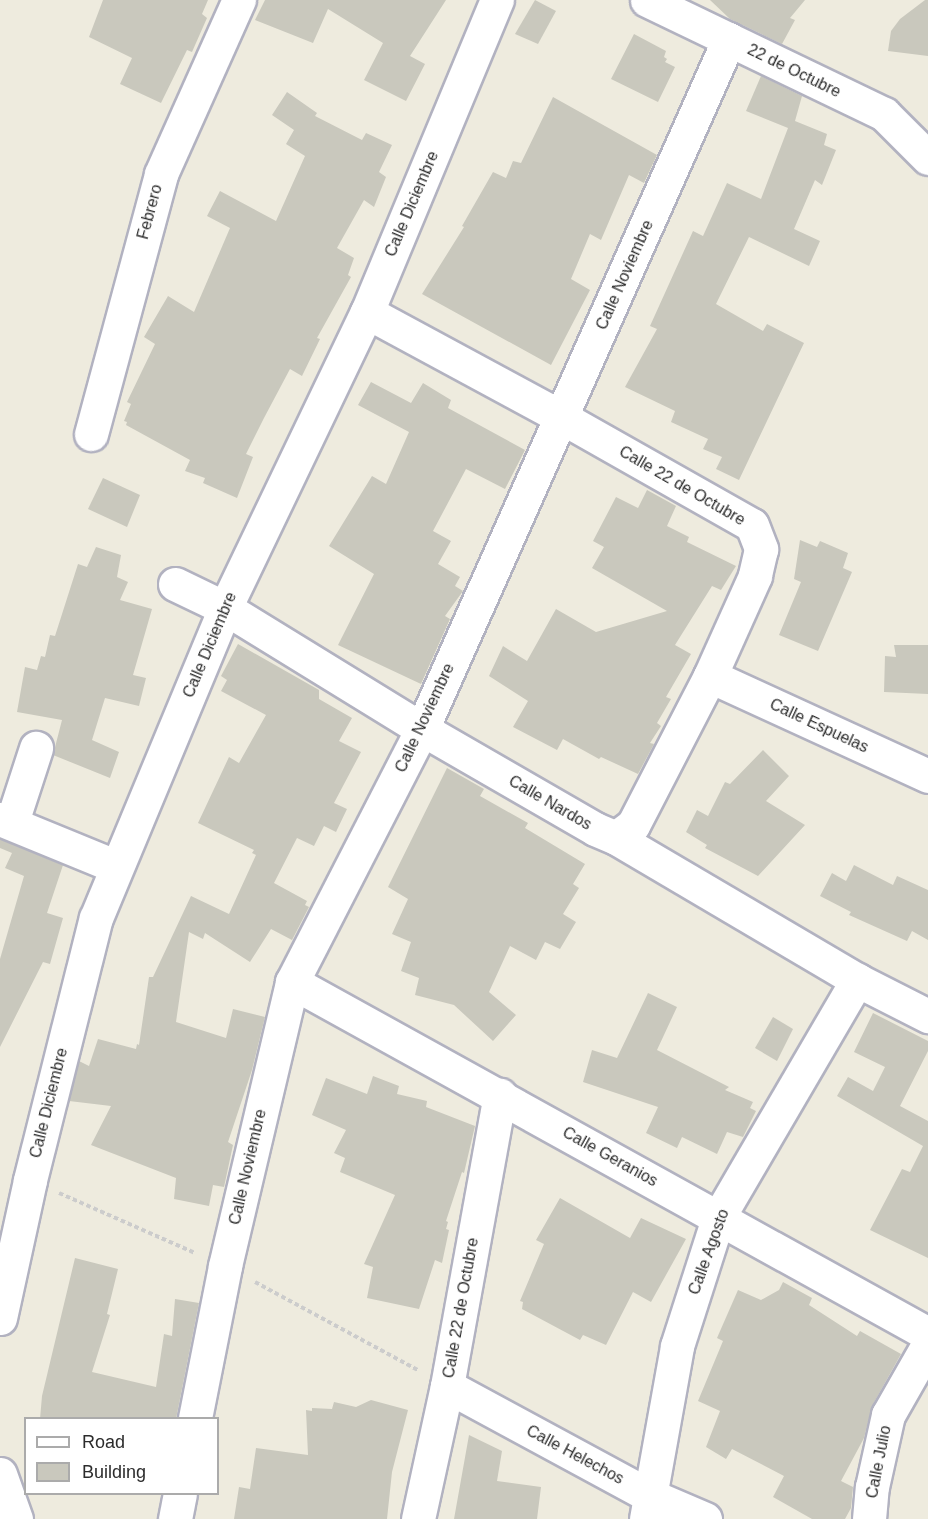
<!DOCTYPE html>
<style>
body{margin:0}
#map{position:relative;width:928px;height:1519px;overflow:hidden;background:#eeebde;font-family:Helvetica,sans-serif}
div>[style]{position:absolute}
[style*='--x']{left:calc(var(--x)*1px);top:calc(var(--y)*1px);width:calc(var(--w)*1px);rotate:calc(var(--a)*1deg)}
.building>*{inset:0;background:#c9c8bd}
.path>*{height:4px;margin-top:-2px;transform-origin:0;background:repeating-linear-gradient(90deg,#ccc 0 4.5px,transparent 0 7.5px)}
.roads{filter:drop-shadow(2px 0 #b2b2c0) drop-shadow(-2px 0 #b2b2c0) drop-shadow(0 2px #b2b2c0) drop-shadow(0 -2px #b2b2c0)}
.minor>*{height:33px;margin:-16.5px;padding:0 16.5px;transform-origin:16.5px;border-radius:16.5px;background:#fff}
span{translate:-50% -50%;white-space:nowrap;text-align:center;line-height:1.15;-webkit-text-stroke:4.5px #fff;paint-order:stroke}
.street-label{font-size:16px;color:#2c2c2c}
.legend{position:absolute;left:24px;top:1417px;width:195px;height:78px;box-sizing:border-box;background:#fff;border:2px solid #ababab;margin:0;padding:8px 10px;list-style:none;font-size:18px;color:#2c2c2c}
.legend li{display:flex;align-items:center;gap:12px;height:30px}
.legend b{width:30px;border:2px solid #ababab}
</style>
<div id="map">
<div class="building">
<i style="clip-path:polygon(103px 0,208px 0,202px 14px,207px 18px,192px 52px,187px 50px,161px 103px,120px 84px,132px 58px,89px 37px)"></i>
<i style="clip-path:polygon(265px 0,446px 0,410px 56px,425px 64px,406px 101px,364px 80px,383px 43px,328px 9px,313px 43px,255px 20px)"></i>
<i style="clip-path:polygon(535px 0,556px 11px,538px 44px,515px 34px)"></i>
<i style="clip-path:polygon(710px 0,805px 0,790px 18px,795px 20px,782px 44px,730px 19px)"></i>
<i style="clip-path:polygon(925px 0,928px 0,928px 56px,888px 51px,891px 31px,900px 19px)"></i>
<i style="clip-path:polygon(634px 34px,666px 51px,664px 57px,667px 59px,665px 62px,675px 67px,658px 102px,611px 79px)"></i>
<i style="clip-path:polygon(761px 76px,802px 96px,795px 121px,827px 134px,824px 145px,836px 150px,822px 185px,815px 180px,794px 229px,820px 241px,809px 266px,749px 237px,716px 304px,763px 331px,767px 324px,804px 343px,739px 480px,716px 469px,722px 457px,703px 449px,708px 439px,671px 422px,675px 411px,625px 387px,657px 329px,650px 326px,693px 231px,703px 236px,727px 183px,761px 199px,788px 128px,746px 111px)"></i>
<i style="clip-path:polygon(287px 92px,317px 113px,315px 116px,362px 140px,366px 133px,392px 145px,379px 172px,386px 177px,374px 207px,364px 200px,337px 248px,354px 258px,348px 275px,351px 277px,317px 338px,320px 339px,302px 376px,290px 369px,264px 418px,246px 454px,253px 457px,237px 498px,203px 483px,205px 478px,185px 471px,190px 460px,126px 425px,127px 422px,124px 421px,131px 404px,127px 402px,155px 344px,144px 337px,168px 296px,194px 312px,230px 228px,207px 216px,220px 191px,276px 221px,305px 156px,286px 144px,294px 130px,272px 115px)"></i>
<i style="clip-path:polygon(553px 97px,657px 155px,644px 183px,629px 175px,601px 240px,590px 234px,571px 279px,590px 290px,551px 365px,422px 294px,464px 227px,462px 226px,493px 172px,506px 178px,513px 161px,521px 163px)"></i>
<i style="clip-path:polygon(371px 382px,411px 403px,423px 383px,451px 400px,448px 408px,525px 450px,505px 489px,466px 469px,433px 531px,451px 541px,438px 564px,460px 577px,455px 586px,463px 591px,445px 616px,450px 619px,421px 684px,338px 645px,374px 574px,329px 546px,372px 476px,386px 484px,409px 432px,358px 405px)"></i>
<i style="clip-path:polygon(103px 478px,140px 495px,127px 527px,88px 509px)"></i>
<i style="clip-path:polygon(647px 490px,676px 506px,667px 526px,689px 537px,687px 542px,736px 566px,721px 590px,712px 586px,675px 645px,691px 654px,666px 697px,671px 699px,657px 723px,661px 726px,650px 743px,654px 744px,638px 774px,601px 757px,599px 759px,563px 739px,557px 750px,513px 727px,528px 701px,489px 676px,503px 646px,527px 661px,556px 609px,596px 632px,667px 611px,592px 568px,604px 547px,593px 541px,616px 497px,638px 508px)"></i>
<i style="clip-path:polygon(800px 540px,817px 547px,820px 541px,848px 553px,843px 568px,852px 572px,818px 651px,779px 635px,801px 582px,794px 579px)"></i>
<i style="clip-path:polygon(96px 547px,121px 555px,117px 577px,128px 582px,120px 600px,152px 609px,133px 675px,146px 678px,139px 706px,105px 698px,92px 740px,119px 752px,110px 778px,53px 755px,62px 720px,17px 712px,25px 667px,37px 670px,41px 656px,45px 657px,50px 635px,55px 636px,78px 564px,87px 567px)"></i>
<i style="clip-path:polygon(238px 644px,319px 690px,319px 699px,352px 718px,339px 741px,361px 752px,334px 803px,347px 809px,336px 832px,324px 826px,314px 846px,297px 838px,274px 883px,307px 901px,305px 905px,309px 907px,292px 940px,271px 929px,250px 962px,205px 933px,203px 939px,189px 932px,176px 1022px,226px 1038px,233px 1009px,265px 1017px,252px 1070px,228px 1142px,233px 1145px,224px 1187px,213px 1185px,209px 1206px,174px 1199px,176px 1178px,91px 1145px,111px 1106px,69px 1101px,79px 1061px,89px 1066px,98px 1039px,136px 1049px,137px 1044px,139px 1045px,149px 977px,153px 977px,191px 896px,229px 914px,256px 855px,252px 853px,254px 850px,198px 823px,229px 757px,239px 763px,266px 715px,221px 691px,227px 680px,221px 676px)"></i>
<i style="clip-path:polygon(894px 645px,928px 645px,928px 694px,884px 692px,885px 656px,896px 657px)"></i>
<i style="clip-path:polygon(763px 750px,789px 776px,766px 801px,805px 825px,758px 876px,705px 848px,707px 845px,686px 832px,697px 810px,708px 816px,725px 782px,730px 784px)"></i>
<i style="clip-path:polygon(447px 768px,484px 789px,480px 796px,528px 823px,525px 828px,585px 864px,573px 884px,579px 888px,563px 914px,576px 922px,560px 949px,545px 942px,536px 960px,510px 946px,489px 992px,516px 1015px,493px 1041px,454px 1005px,415px 995px,419px 978px,401px 971px,411px 942px,392px 934px,408px 899px,388px 887px)"></i>
<i style="clip-path:polygon(0 839px,63px 865px,47px 913px,63px 918px,50px 964px,43px 962px,0 1047px,0 959px,24px 876px,5px 868px,12px 853px,0 848px)"></i>
<i style="clip-path:polygon(854px 865px,893px 885px,897px 876px,928px 890px,928px 940px,912px 931px,907px 941px,849px 915px,851px 912px,820px 896px,832px 873px,846px 881px)"></i>
<i style="clip-path:polygon(648px 993px,677px 1007px,657px 1050px,729px 1087px,725px 1090px,753px 1102px,750px 1108px,756px 1111px,743px 1137px,727px 1132px,717px 1154px,682px 1137px,677px 1148px,646px 1133px,658px 1107px,583px 1082px,592px 1050px,617px 1058px)"></i>
<i style="clip-path:polygon(873px 1013px,928px 1041px,928px 1051px,900px 1106px,928px 1121px,928px 1258px,870px 1230px,902px 1169px,910px 1172px,923px 1146px,837px 1096px,848px 1077px,873px 1091px,885px 1067px,854px 1052px)"></i>
<i style="clip-path:polygon(773px 1017px,793px 1029px,777px 1061px,755px 1048px)"></i>
<i style="clip-path:polygon(373px 1076px,399px 1086px,397px 1094px,427px 1101px,426px 1107px,475px 1126px,464px 1173px,462px 1172px,446px 1221px,448px 1222px,446px 1229px,449px 1230px,442px 1263px,435px 1260px,419px 1309px,367px 1298px,373px 1267px,364px 1264px,395px 1195px,340px 1172px,345px 1158px,334px 1153px,346px 1130px,312px 1115px,326px 1078px,367px 1094px)"></i>
<i style="clip-path:polygon(560px 1198px,630px 1238px,641px 1218px,686px 1239px,651px 1302px,633px 1292px,606px 1345px,583px 1335px,580px 1340px,522px 1309px,523px 1302px,520px 1301px,544px 1244px,536px 1240px)"></i>
<i style="clip-path:polygon(75px 1258px,118px 1269px,107px 1314px,110px 1315px,92px 1372px,156px 1387px,164px 1334px,172px 1336px,175px 1299px,199px 1303px,176px 1419px,40px 1419px,42px 1396px)"></i>
<i style="clip-path:polygon(783px 1282px,812px 1298px,809px 1305px,857px 1336px,860px 1331px,901px 1354px,872px 1406px,864px 1438px,841px 1481px,853px 1487px,851px 1508px,845px 1519px,812px 1519px,773px 1497px,784px 1476px,732px 1449px,726px 1459px,706px 1447px,720px 1411px,698px 1401px,723px 1341px,717px 1338px,738px 1290px,761px 1300px,779px 1290px)"></i>
<i style="clip-path:polygon(371px 1400px,408px 1410px,392px 1472px,387px 1519px,234px 1519px,239px 1487px,250px 1489px,256px 1448px,308px 1455px,306px 1410px,312px 1411px,312px 1408px,332px 1409px,334px 1402px,356px 1407px)"></i>
<i style="clip-path:polygon(469px 1435px,502px 1451px,497px 1481px,541px 1487px,537px 1519px,454px 1519px)"></i>
</div>
<div class="path">
<i style="--x:59;--y:1193;--w:149;--a:23.8"></i>
<i style="--x:255;--y:1282;--w:185;--a:28.4"></i>
</div>
<div class="roads">
<div class="minor">
<i style="--x:647;--y:0;--w:263;--a:25.7"></i>
<i style="--x:884;--y:114;--w:62;--a:45"></i>
<i style="--x:367;--y:312;--w:221;--a:28.4"></i>
<i style="--x:561;--y:417;--w:219;--a:29.5"></i>
<i style="--x:752;--y:525;--w:26;--a:69"></i>
<i style="--x:761;--y:549;--w:28;--a:103"></i>
<i style="--x:755;--y:576;--w:110;--a:114.2"></i>
<i style="--x:710;--y:676;--w:168;--a:117.3"></i>
<i style="--x:633;--y:825;--w:21;--a:143"></i>
<i style="--x:91;--y:434;--w:269;--a:-74.9"></i>
<i style="--x:161;--y:174;--w:191;--a:-65.9"></i>
<i style="--x:175;--y:584;--w:55;--a:25.6"></i>
<i style="--x:225;--y:608;--w:231;--a:31.6"></i>
<i style="--x:422;--y:729;--w:200;--a:30"></i>
<i style="--x:595;--y:829;--w:23;--a:23"></i>
<i style="--x:616;--y:838;--w:280;--a:30.5"></i>
<i style="--x:857;--y:980;--w:80;--a:26.9"></i>
<i style="--x:710;--y:676;--w:240;--a:24.6"></i>
<i style="--x:0;--y:819;--w:126;--a:22.3"></i>
<i style="--x:12;--y:822;--w:78;--a:-72"></i>
<i style="--x:292;--y:982;--w:727;--a:28.96"></i>
<i style="--x:0;--y:1318;--w:141;--a:-77.7"></i>
<i style="--x:30;--y:1180;--w:270;--a:-75.9"></i>
<i style="--x:96;--y:918;--w:336;--a:-67.4"></i>
<i style="--x:225;--y:608;--w:328;--a:-64.4"></i>
<i style="--x:367;--y:312;--w:338;--a:-67.4"></i>
<i style="--x:447;--y:1386;--w:230;--a:28.4"></i>
<i style="--x:649;--y:1495;--w:61;--a:23.2"></i>
<i style="--x:195;--y:1418;--w:155;--a:-78.8"></i>
<i style="--x:225;--y:1266;--w:292;--a:-76.7"></i>
<i style="--x:292;--y:982;--w:284;--a:-62.8"></i>
<i style="--x:422;--y:729;--w:755;--a:-66.01"></i>
<i style="--x:0;--y:1474;--w:48;--a:70.4"></i>
<i style="--x:175;--y:1519;--w:25;--a:-79"></i>
<i style="--x:418;--y:1519;--w:136;--a:-77.7"></i>
<i style="--x:447;--y:1386;--w:296;--a:-79.7"></i>
<i style="--x:646;--y:1519;--w:176;--a:-79.8"></i>
<i style="--x:677;--y:1346;--w:134;--a:-72.2"></i>
<i style="--x:718;--y:1218;--w:276;--a:-59.7"></i>
<i style="--x:869;--y:1519;--w:32;--a:-85"></i>
<i style="--x:872;--y:1487;--w:74;--a:-77.5"></i>
<i style="--x:888;--y:1415;--w:81;--a:-60.3"></i>
</div>
</div>
<div class="street-label">
<span style="left:794px;top:71px;rotate:26deg">22 de Octubre</span>
<span style="left:412px;top:204px;rotate:-67deg">Calle Diciembre</span>
<span style="left:150px;top:212px;rotate:-75deg">Febrero</span>
<span style="left:625px;top:275px;rotate:-66deg">Calle Noviembre</span>
<span style="left:682px;top:486px;rotate:30deg">Calle 22 de Octubre</span>
<span style="left:210px;top:645px;rotate:-67deg">Calle Diciembre</span>
<span style="left:425px;top:718px;rotate:-65deg">Calle Noviembre</span>
<span style="left:819px;top:726px;rotate:25deg">Calle Espuelas</span>
<span style="left:550px;top:803px;rotate:30deg">Calle Nardos</span>
<span style="left:49px;top:1103px;rotate:-76deg">Calle Diciembre</span>
<span style="left:610px;top:1157px;rotate:29deg">Calle Geranios</span>
<span style="left:248px;top:1167px;rotate:-77deg">Calle Noviembre</span>
<span style="left:709px;top:1252px;rotate:-70deg">Calle Agosto</span>
<span style="left:461px;top:1308px;rotate:-80deg">Calle 22 de Octubre</span>
<span style="left:575px;top:1455px;rotate:28deg">Calle Helechos</span>
<span style="left:879px;top:1462px;rotate:-79deg">Calle Julio</span>
</div>
<ul class="legend">
<li><b style="height:8px;background:#fff"></b>Road</li>
<li><b style="height:16px;background:#c9c8bd"></b>Building</li>
</ul>
</div>
